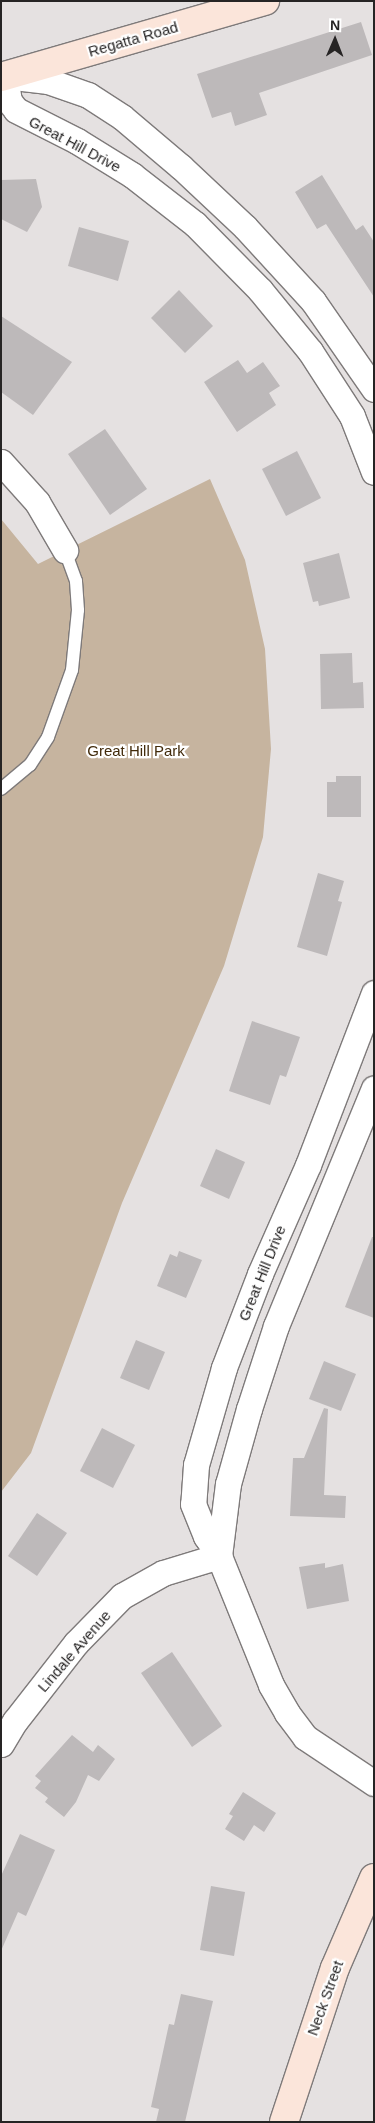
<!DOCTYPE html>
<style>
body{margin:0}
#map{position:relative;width:375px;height:2123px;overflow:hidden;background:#e5e1e1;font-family:Helvetica,sans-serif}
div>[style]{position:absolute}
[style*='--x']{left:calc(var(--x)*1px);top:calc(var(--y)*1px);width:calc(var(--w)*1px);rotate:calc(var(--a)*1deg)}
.green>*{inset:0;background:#c6b49f}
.building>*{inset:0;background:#bdb9ba}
.roads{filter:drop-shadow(1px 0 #7e7a7a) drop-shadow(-1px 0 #7e7a7a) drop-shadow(0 1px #7e7a7a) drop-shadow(0 -1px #7e7a7a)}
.lane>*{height:12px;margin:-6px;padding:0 6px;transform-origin:6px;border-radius:6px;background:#fff}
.street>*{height:25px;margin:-12.5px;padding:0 12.5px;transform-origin:12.5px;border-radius:12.5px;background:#fff}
.secondary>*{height:28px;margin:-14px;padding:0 14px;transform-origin:14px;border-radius:14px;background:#fbe5da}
span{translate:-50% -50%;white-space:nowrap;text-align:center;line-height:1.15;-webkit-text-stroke:4.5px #fff;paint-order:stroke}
.street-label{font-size:15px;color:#262424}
.park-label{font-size:15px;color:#412a0a}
.frame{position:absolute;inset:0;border:2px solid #262424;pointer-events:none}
.north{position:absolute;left:310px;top:15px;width:50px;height:50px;-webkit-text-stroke:4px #fff;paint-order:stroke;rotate:1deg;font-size:14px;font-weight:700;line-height:20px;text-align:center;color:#262424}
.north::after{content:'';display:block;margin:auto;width:18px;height:22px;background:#262424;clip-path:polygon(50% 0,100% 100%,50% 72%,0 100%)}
</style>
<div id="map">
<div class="green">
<i style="clip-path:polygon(210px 479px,245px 560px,265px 649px,271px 749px,263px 837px,224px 966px,122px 1203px,31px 1453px,1px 1492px,1px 519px,38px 564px)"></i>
</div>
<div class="building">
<i style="clip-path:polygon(361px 22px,372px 55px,259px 93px,267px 115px,235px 126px,231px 112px,212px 118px,197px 74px)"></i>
<i style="clip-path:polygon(322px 175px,356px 230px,363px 225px,374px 242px,374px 297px,326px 224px,317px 229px,295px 192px)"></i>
<i style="clip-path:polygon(36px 179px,42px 207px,27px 232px,1px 219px,1px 180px)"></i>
<i style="clip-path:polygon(79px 227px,129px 241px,118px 281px,68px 266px)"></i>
<i style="clip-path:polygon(179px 290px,213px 326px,185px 353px,151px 318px)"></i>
<i style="clip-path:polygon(1px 316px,72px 362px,33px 415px,1px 392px)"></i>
<i style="clip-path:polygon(238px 360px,247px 373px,263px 362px,280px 386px,269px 393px,276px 405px,237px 432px,204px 382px)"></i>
<i style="clip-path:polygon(105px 429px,147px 489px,110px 515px,68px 454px)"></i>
<i style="clip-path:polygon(297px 451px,321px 498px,286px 516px,262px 469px)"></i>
<i style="clip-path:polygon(339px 553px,350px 598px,319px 606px,318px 601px,313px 602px,303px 563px)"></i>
<i style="clip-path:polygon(352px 653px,353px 683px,363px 682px,364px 708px,321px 709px,320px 654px)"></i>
<i style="clip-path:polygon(336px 776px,361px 776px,361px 817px,327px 817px,327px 782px,336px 782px)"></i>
<i style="clip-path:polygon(318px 873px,344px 881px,338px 901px,342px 902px,327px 956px,297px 947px)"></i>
<i style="clip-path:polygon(252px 1021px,300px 1037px,286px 1077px,280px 1075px,270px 1105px,229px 1091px)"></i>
<i style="clip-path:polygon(216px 1149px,245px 1162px,229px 1199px,200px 1186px)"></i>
<i style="clip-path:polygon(372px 1237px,374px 1237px,374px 1318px,345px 1307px)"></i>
<i style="clip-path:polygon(179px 1251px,202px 1260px,186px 1298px,157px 1286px,170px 1254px,177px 1257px)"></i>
<i style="clip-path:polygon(136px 1340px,165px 1352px,149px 1390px,120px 1378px)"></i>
<i style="clip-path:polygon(324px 1361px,356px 1374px,341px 1411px,309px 1399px)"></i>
<i style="clip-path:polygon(324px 1408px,328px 1409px,324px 1495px,346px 1496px,345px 1518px,290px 1516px,293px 1458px,304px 1458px)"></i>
<i style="clip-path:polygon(102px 1428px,135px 1445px,113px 1488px,80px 1471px)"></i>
<i style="clip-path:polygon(37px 1513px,67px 1533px,37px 1576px,8px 1556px)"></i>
<i style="clip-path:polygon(325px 1563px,325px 1568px,343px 1564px,349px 1601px,307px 1609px,299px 1567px)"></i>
<i style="clip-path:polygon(172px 1652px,222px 1726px,192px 1747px,141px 1673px)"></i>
<i style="clip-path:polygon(72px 1735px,93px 1752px,98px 1745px,115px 1759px,99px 1781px,88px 1775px,76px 1802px,64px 1817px,45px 1802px,48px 1798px,35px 1788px,41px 1781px,35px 1776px)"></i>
<i style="clip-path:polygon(243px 1792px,276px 1813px,264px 1832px,254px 1825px,244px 1841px,225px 1829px,233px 1816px,229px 1814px)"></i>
<i style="clip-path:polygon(20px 1834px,55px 1850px,26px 1916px,18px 1912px,1px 1951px,1px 1876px)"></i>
<i style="clip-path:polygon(211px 1886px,245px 1892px,234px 1956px,200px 1950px)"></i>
<i style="clip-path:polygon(181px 1994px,213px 2001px,185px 2122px,156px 2122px,159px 2109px,151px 2107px,169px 2024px,174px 2025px)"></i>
</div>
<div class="roads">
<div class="lane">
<i style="--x:1;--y:789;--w:38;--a:-40"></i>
<i style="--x:30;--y:765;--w:33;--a:-57"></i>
<i style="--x:48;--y:737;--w:71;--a:-70.3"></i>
<i style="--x:72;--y:670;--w:60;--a:-84.3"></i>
<i style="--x:78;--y:610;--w:29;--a:-94"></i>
<i style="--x:76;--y:581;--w:33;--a:-110"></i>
</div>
<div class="street">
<i style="--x:374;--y:389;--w:107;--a:-124.7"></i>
<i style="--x:313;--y:301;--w:100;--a:-132.6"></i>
<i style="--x:245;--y:227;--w:88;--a:-136.8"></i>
<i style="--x:181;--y:167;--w:77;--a:-139.7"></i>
<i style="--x:122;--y:117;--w:40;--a:-147.1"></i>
<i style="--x:88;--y:95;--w:42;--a:-160.7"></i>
<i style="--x:48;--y:81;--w:43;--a:-173.4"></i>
<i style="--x:5;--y:76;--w:25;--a:81"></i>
<i style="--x:9;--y:101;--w:11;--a:52"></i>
<i style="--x:16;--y:110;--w:68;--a:26.9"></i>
<i style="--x:77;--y:141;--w:65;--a:31.7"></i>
<i style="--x:132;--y:175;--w:80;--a:37.9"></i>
<i style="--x:195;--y:224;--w:93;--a:45.4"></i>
<i style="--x:260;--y:290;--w:79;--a:50.7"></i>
<i style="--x:310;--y:351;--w:77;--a:57.1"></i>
<i style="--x:352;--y:416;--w:60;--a:68.6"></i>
<i style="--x:1;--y:462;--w:54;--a:48"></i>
<i style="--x:37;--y:502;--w:56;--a:59.7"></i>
<i style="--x:374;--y:993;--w:184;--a:111"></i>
<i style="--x:308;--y:1165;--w:119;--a:113.8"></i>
<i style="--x:260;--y:1274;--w:101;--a:111"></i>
<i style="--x:224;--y:1368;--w:101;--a:106.1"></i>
<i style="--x:196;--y:1465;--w:39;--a:94"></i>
<i style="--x:193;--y:1504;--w:35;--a:68"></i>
<i style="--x:206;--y:1536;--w:24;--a:57"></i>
<i style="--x:219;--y:1556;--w:139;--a:68"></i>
<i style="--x:271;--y:1685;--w:32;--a:60"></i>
<i style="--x:287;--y:1713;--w:30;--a:53"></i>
<i style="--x:305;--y:1737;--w:83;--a:33.7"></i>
<i style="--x:219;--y:1556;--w:73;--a:-82.9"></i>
<i style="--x:228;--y:1484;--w:78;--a:-74.4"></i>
<i style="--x:249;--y:1409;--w:87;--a:-72"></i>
<i style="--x:276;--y:1326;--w:257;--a:-67.6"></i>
<i style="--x:1;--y:1744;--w:27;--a:-59"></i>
<i style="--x:15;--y:1721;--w:99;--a:-52"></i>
<i style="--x:76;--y:1643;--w:66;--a:-45.6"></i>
<i style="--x:122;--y:1596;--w:47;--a:-29.3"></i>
<i style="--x:163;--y:1573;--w:59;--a:-16.9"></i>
</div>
<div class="secondary">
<i style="--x:1;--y:77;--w:275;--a:-16.1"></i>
<i style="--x:284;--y:2122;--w:162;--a:-71.7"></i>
<i style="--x:335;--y:1968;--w:98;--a:-66.6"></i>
</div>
</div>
<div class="street-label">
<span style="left:133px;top:39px;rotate:-16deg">Regatta Road</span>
<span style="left:75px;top:144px;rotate:28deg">Great Hill Drive</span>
<span style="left:262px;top:1273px;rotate:-68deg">Great Hill Drive</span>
<span style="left:74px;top:1651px;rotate:-49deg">Lindale Avenue</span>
<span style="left:325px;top:1998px;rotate:-70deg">Neck Street</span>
</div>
<div class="park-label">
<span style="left:136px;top:751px">Great Hill Park</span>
</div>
<div class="frame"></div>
<div class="north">N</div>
</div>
